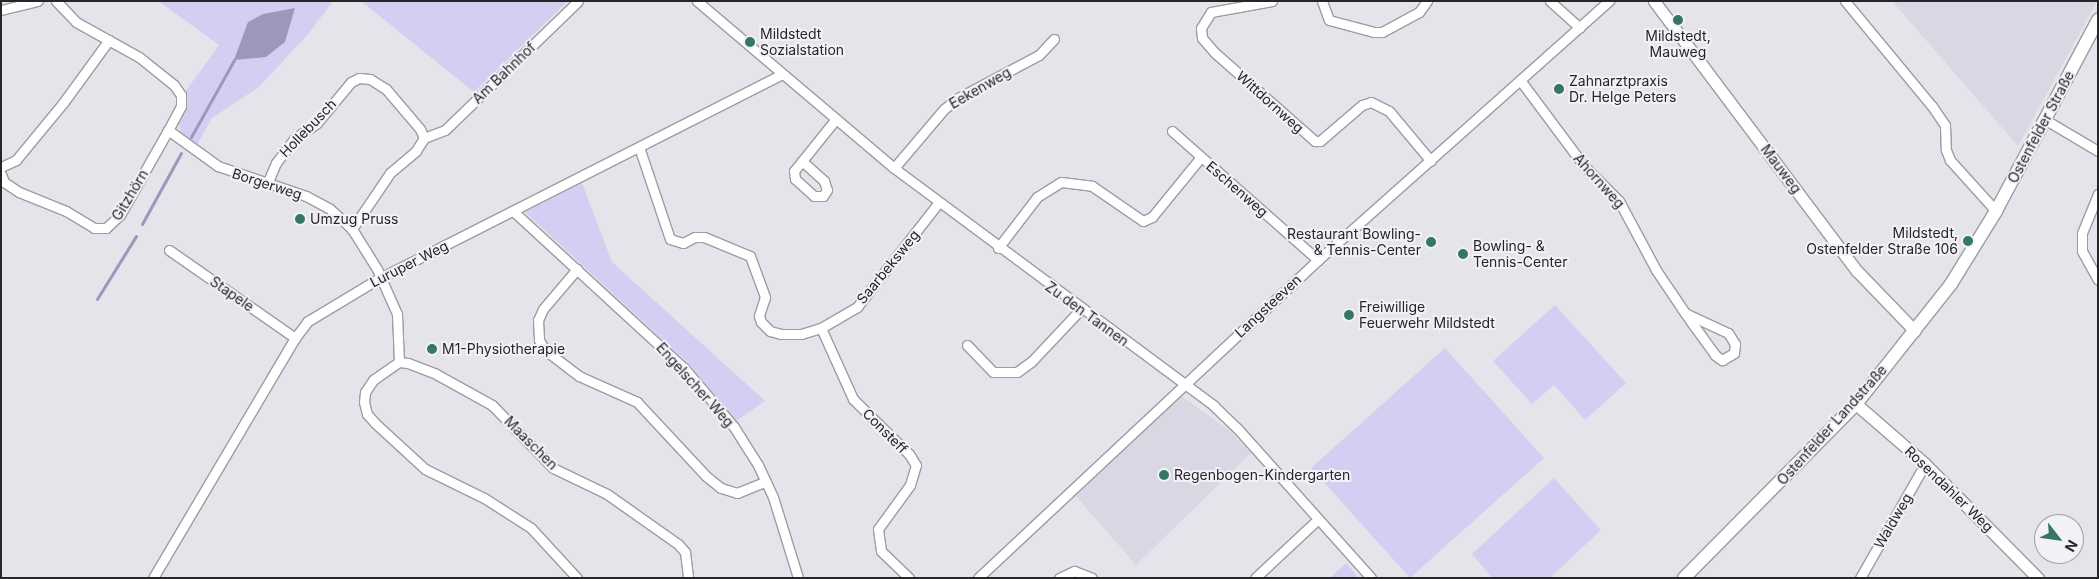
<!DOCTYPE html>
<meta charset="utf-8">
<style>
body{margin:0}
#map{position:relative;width:2099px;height:579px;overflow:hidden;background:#e5e4ea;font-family:Inter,sans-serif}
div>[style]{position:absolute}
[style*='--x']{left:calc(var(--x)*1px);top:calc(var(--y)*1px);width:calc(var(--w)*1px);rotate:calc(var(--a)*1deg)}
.built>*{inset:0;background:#dad7e5}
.green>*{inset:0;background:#d5cef2}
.water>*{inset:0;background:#9e97bc}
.stream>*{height:3px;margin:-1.5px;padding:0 1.5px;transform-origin:1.5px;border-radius:1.5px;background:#9e97bc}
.roads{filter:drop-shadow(1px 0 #9d9ca2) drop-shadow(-1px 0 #9d9ca2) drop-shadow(0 1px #9d9ca2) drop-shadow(0 -1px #9d9ca2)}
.minor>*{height:9px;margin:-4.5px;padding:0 4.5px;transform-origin:4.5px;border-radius:4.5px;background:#fff}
.tertiary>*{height:11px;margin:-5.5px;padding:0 5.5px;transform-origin:5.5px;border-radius:5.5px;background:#fff}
.secondary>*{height:12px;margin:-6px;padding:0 6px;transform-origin:6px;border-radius:6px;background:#fff}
.dots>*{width:14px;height:14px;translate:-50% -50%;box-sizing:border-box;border:2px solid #f2f1f8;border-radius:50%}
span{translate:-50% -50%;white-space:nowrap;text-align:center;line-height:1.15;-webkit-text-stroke:4px #f2f1f8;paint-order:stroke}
.poi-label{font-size:14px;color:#262629}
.left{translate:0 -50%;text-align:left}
.right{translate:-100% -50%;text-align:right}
.street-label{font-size:14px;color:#262629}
.frame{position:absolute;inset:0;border:2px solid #262629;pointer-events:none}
.north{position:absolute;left:2034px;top:514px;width:50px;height:50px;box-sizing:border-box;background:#f2f1f8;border:1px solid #a0a0a5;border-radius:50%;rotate:120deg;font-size:14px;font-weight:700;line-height:20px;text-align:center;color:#262629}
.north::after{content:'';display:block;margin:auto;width:18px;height:22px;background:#367664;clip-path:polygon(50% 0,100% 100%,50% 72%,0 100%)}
</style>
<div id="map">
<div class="built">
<i style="clip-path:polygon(1892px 1px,2097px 1px,2018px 146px)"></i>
<i style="clip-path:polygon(1181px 396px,1229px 430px,1251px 453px,1136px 565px,1076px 496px)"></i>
</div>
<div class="green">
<i style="clip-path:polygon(158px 1px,333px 1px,309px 33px,259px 87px,212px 118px,197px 145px,180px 131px,179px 122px,188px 97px,185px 92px,219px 45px)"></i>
<i style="clip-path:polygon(361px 1px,568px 1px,474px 92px)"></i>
<i style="clip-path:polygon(582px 183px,612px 262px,765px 401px,736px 421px,692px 367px,525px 212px)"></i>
<i style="clip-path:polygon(1555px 305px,1626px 383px,1585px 420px,1554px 385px,1532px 404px,1493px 361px)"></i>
<i style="clip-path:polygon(1445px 348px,1544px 458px,1410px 578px,1311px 468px)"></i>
<i style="clip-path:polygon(1554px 478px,1601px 530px,1550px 578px,1492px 578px,1472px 554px)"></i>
<i style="clip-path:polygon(1346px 563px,1359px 578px,1330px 578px)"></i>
</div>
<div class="water">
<i style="clip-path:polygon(295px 8px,285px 42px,266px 57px,234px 60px,248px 22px,263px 14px)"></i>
</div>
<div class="stream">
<i style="--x:191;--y:137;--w:88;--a:-60.8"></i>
<i style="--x:142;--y:224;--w:81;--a:-61.2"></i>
<i style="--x:97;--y:299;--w:74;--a:-58.2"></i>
</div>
<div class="roads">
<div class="minor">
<i style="--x:56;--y:1;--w:29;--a:46"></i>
<i style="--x:76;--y:22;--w:72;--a:29.1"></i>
<i style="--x:139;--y:57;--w:45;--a:38.7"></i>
<i style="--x:174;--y:85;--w:12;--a:55"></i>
<i style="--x:181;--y:95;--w:11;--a:90"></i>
<i style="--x:181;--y:106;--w:27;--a:118"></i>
<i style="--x:168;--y:130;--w:62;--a:35.8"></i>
<i style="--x:218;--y:166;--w:93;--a:18.8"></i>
<i style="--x:306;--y:196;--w:27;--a:28"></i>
<i style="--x:330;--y:209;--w:30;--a:42"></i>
<i style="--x:352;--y:229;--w:47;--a:58"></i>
<i style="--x:377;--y:269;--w:49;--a:66"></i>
<i style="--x:397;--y:314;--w:48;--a:87.6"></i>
<i style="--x:697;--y:1;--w:258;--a:40.3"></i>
<i style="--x:894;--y:168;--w:399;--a:36.6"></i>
<i style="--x:1214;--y:406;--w:32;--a:44"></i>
<i style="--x:1237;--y:428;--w:201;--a:48.2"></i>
<i style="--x:1272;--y:1;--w:62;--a:169.8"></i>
<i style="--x:1211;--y:12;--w:19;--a:122"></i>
<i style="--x:1201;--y:28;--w:10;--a:84"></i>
<i style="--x:1202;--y:38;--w:18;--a:49"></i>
<i style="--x:1214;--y:52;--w:135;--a:41.4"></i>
<i style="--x:1315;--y:141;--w:5;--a:0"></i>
<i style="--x:1320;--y:141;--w:55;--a:-40.6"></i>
<i style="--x:1362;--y:105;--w:9;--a:-18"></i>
<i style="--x:1371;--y:102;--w:20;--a:27"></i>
<i style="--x:1389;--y:111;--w:65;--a:50"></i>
<i style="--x:1322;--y:1;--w:20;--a:70"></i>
<i style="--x:1329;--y:20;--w:47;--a:14.9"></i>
<i style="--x:1374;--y:32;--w:8;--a:0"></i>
<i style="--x:1382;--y:32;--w:42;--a:-28.4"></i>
<i style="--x:1419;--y:12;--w:14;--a:-54"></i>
<i style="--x:1550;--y:1;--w:40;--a:42"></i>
<i style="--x:1845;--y:1;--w:136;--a:50.4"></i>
<i style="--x:1932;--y:106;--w:23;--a:56"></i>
<i style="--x:1945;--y:125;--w:25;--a:88"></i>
<i style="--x:1946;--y:150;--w:11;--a:68"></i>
<i style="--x:1950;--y:160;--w:69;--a:48"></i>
<i style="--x:1;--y:10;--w:38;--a:-14"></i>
<i style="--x:1520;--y:80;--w:107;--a:53.3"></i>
<i style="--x:1584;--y:166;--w:49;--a:45"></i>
<i style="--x:1619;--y:201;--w:78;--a:61.8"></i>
<i style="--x:1656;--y:270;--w:52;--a:56"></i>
<i style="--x:1685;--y:313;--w:12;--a:55"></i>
<i style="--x:1692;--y:323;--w:39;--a:54"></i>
<i style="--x:1715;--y:355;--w:9;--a:36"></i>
<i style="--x:1722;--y:360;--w:14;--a:-30"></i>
<i style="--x:1734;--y:353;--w:9;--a:-84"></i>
<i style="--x:1735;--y:344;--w:13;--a:-122"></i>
<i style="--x:1728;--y:333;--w:47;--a:-155.1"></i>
<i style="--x:2044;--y:119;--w:63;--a:30.7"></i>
<i style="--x:1172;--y:131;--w:195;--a:41.5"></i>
<i style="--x:424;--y:138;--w:22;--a:-21"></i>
<i style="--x:445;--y:130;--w:185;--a:-44.1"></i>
<i style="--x:639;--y:147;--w:97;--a:71.4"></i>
<i style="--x:670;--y:239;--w:14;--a:17"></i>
<i style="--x:683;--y:243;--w:13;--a:-27"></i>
<i style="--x:695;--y:237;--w:9;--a:0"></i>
<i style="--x:704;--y:237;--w:50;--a:22.4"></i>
<i style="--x:750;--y:256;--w:44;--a:69.9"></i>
<i style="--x:765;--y:297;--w:20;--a:108"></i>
<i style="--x:759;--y:316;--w:6;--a:72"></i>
<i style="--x:761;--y:322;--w:13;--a:45"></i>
<i style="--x:770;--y:331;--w:11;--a:15"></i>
<i style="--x:781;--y:334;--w:20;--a:0"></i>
<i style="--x:801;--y:334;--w:21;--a:-17"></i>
<i style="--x:821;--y:328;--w:42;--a:-30.3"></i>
<i style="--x:857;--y:307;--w:133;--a:-52"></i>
<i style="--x:802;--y:161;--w:30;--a:42"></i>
<i style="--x:824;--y:181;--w:9;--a:72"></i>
<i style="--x:827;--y:190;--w:7;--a:124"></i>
<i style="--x:823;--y:196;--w:9;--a:180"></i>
<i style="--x:814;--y:196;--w:25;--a:-138"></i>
<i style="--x:795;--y:179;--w:8;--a:-97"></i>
<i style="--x:794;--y:171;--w:65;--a:-51.2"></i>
<i style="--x:1;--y:167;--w:17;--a:-25"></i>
<i style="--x:16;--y:160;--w:74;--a:-50.5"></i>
<i style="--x:63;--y:103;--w:78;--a:-53.9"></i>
<i style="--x:894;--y:168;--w:77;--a:-49.7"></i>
<i style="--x:944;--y:109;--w:18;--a:-38"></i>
<i style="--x:958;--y:98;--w:92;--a:-28"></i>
<i style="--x:1039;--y:55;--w:22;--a:-47"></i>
<i style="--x:1;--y:174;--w:9;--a:69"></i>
<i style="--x:4;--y:182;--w:18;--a:34"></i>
<i style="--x:19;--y:192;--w:51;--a:22"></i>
<i style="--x:66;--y:211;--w:33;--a:31"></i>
<i style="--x:94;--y:228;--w:12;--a:0"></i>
<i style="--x:106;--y:228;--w:19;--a:-43"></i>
<i style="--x:120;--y:215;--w:98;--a:-60.5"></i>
<i style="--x:267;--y:184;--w:23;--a:-67"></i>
<i style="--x:276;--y:163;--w:30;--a:-53"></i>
<i style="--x:294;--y:139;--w:28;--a:-35"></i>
<i style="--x:317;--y:123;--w:53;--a:-50.3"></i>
<i style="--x:351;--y:82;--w:9;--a:-27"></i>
<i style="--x:359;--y:78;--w:11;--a:5"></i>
<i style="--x:370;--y:79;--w:19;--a:32"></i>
<i style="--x:386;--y:89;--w:52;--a:49.6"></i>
<i style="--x:420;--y:129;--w:10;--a:66"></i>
<i style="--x:424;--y:138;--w:15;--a:122"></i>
<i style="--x:416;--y:151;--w:34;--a:140"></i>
<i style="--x:390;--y:173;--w:68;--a:124.2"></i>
<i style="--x:2098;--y:194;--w:42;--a:112.3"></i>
<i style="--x:2082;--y:233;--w:18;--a:90"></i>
<i style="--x:2082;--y:251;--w:33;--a:61"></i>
<i style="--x:513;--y:211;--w:232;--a:42.6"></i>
<i style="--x:684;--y:368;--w:77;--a:49.7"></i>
<i style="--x:734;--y:427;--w:45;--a:57.7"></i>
<i style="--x:758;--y:465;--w:35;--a:65"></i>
<i style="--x:773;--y:497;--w:85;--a:72.8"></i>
<i style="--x:998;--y:248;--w:64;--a:-52.6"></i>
<i style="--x:1037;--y:197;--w:28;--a:-32"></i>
<i style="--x:1061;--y:182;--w:31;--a:7"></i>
<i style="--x:1092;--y:186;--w:62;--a:34.5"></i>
<i style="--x:1143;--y:221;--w:10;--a:-24"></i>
<i style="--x:1152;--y:217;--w:77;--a:-50.8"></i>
<i style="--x:169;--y:250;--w:154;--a:34.9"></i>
<i style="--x:577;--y:269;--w:52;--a:130.4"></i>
<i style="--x:543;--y:309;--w:12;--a:114"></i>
<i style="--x:538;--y:320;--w:20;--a:87"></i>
<i style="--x:539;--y:340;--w:12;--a:59"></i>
<i style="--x:545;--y:350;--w:43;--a:37.4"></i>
<i style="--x:579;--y:376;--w:64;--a:24.1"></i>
<i style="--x:637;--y:402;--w:101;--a:47"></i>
<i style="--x:706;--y:476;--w:19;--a:39"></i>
<i style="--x:721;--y:488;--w:17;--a:17"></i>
<i style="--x:737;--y:493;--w:31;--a:-22"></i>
<i style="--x:821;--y:328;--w:78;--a:65.7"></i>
<i style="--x:853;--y:399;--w:78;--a:44.5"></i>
<i style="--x:909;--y:454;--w:13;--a:58"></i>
<i style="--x:916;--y:465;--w:21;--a:107"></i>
<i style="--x:910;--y:485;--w:54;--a:126"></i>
<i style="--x:878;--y:529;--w:22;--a:82"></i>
<i style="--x:881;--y:551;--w:39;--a:44"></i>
<i style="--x:967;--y:345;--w:37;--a:46"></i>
<i style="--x:993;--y:372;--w:24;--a:0"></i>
<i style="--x:1017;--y:372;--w:17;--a:-36"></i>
<i style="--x:1031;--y:362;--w:73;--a:-46.7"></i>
<i style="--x:153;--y:578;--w:279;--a:-59.4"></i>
<i style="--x:295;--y:338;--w:21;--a:-53"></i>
<i style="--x:308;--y:321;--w:82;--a:-31"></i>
<i style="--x:378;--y:279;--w:451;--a:-26.9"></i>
<i style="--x:577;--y:578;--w:68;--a:-132.6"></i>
<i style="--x:531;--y:528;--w:56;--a:-147.4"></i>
<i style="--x:484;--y:498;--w:66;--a:-153.8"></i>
<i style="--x:425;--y:469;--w:68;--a:-137.4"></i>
<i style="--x:375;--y:423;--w:12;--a:-132"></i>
<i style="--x:367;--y:414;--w:12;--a:-104"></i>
<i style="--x:364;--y:402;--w:10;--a:-84"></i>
<i style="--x:365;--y:392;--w:14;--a:-56"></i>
<i style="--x:373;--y:380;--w:32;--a:-35"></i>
<i style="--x:399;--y:362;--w:9;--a:6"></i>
<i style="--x:408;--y:363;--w:30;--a:21"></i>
<i style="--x:436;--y:374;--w:64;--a:29"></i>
<i style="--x:492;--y:405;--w:88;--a:45.9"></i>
<i style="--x:553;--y:468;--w:60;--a:25.7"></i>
<i style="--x:607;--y:494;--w:87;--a:35.2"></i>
<i style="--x:678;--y:544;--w:11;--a:49"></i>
<i style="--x:685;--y:552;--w:26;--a:83"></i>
<i style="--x:978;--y:578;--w:466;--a:-43.1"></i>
<i style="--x:1318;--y:260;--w:390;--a:-41.7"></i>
<i style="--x:1059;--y:578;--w:17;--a:-25"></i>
<i style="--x:1074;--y:571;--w:19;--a:21"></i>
<i style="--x:1255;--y:578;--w:85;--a:-43.1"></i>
<i style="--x:1860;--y:578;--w:131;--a:-60.3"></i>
</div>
<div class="tertiary">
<i style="--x:1654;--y:1;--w:338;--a:53.1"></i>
<i style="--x:1857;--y:271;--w:83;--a:46"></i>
<i style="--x:1856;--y:404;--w:91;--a:41"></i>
<i style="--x:1925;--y:464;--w:161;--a:45.3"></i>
</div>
<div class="secondary">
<i style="--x:1684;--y:578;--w:245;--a:-45.3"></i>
<i style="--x:1856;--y:404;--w:153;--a:-51.6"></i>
<i style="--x:1951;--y:284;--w:86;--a:-58.3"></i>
<i style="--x:1996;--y:211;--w:217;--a:-61.9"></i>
</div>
</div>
<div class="dots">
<i style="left:1678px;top:20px;background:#367664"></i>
<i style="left:750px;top:42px;background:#367664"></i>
<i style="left:1559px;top:89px;background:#367664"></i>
<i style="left:300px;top:219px;background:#367664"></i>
<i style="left:1968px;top:241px;background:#367664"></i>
<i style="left:1431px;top:242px;background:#367664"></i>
<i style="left:1463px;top:254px;background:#367664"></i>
<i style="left:1349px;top:315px;background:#367664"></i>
<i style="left:432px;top:349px;background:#367664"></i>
<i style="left:1164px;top:475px;background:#367664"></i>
</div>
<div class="poi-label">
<span class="left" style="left:760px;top:42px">Mildstedt<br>Sozialstation</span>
<span style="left:1678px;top:44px">Mildstedt,<br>Mauweg</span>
<span class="left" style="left:1569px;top:89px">Zahnarztpraxis<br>Dr. Helge Peters</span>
<span class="left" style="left:310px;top:219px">Umzug Pruss</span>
<span class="right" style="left:1958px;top:241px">Mildstedt,<br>Ostenfelder Straße 106</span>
<span class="right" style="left:1421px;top:242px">Restaurant Bowling-<br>&amp; Tennis-Center</span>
<span class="left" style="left:1473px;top:254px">Bowling- &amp;<br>Tennis-Center</span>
<span class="left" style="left:1359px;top:315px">Freiwillige<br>Feuerwehr Mildstedt</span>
<span class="left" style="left:442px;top:349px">M1-Physiotherapie</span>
<span class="left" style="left:1174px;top:475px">Regenbogen-Kindergarten</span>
</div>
<div class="street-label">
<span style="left:504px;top:73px;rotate:-44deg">Am Bahnhof</span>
<span style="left:980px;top:88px;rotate:-30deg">Eekenweg</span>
<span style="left:1270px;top:102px;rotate:42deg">Wittdornweg</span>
<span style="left:2041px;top:127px;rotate:-62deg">Ostenfelder Straße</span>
<span style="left:308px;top:128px;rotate:-46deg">Hollebusch</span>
<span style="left:1781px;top:169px;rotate:53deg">Mauweg</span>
<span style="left:1599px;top:181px;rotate:48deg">Ahornweg</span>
<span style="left:267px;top:184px;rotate:18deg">Borgerweg</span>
<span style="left:1237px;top:189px;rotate:41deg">Eschenweg</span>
<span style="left:130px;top:195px;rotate:-59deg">Gitzhörn</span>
<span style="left:409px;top:264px;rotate:-27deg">Luruper Weg</span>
<span style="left:888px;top:267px;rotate:-51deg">Saarbeksweg</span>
<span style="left:232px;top:294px;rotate:35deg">Stapele</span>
<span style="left:1268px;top:306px;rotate:-43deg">Langsteeven</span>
<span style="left:1087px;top:314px;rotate:36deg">Zu den Tannen</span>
<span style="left:695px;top:385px;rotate:48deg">Engelscher Weg</span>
<span style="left:1832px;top:425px;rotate:-48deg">Ostenfelder Landstraße</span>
<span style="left:885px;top:431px;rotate:45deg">Consteff</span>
<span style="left:531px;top:443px;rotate:45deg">Maaschen</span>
<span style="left:1949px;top:489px;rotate:44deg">Rosendahler Weg</span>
<span style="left:1893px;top:521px;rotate:-60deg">Waldweg</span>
</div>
<div class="frame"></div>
<div class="north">N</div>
</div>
